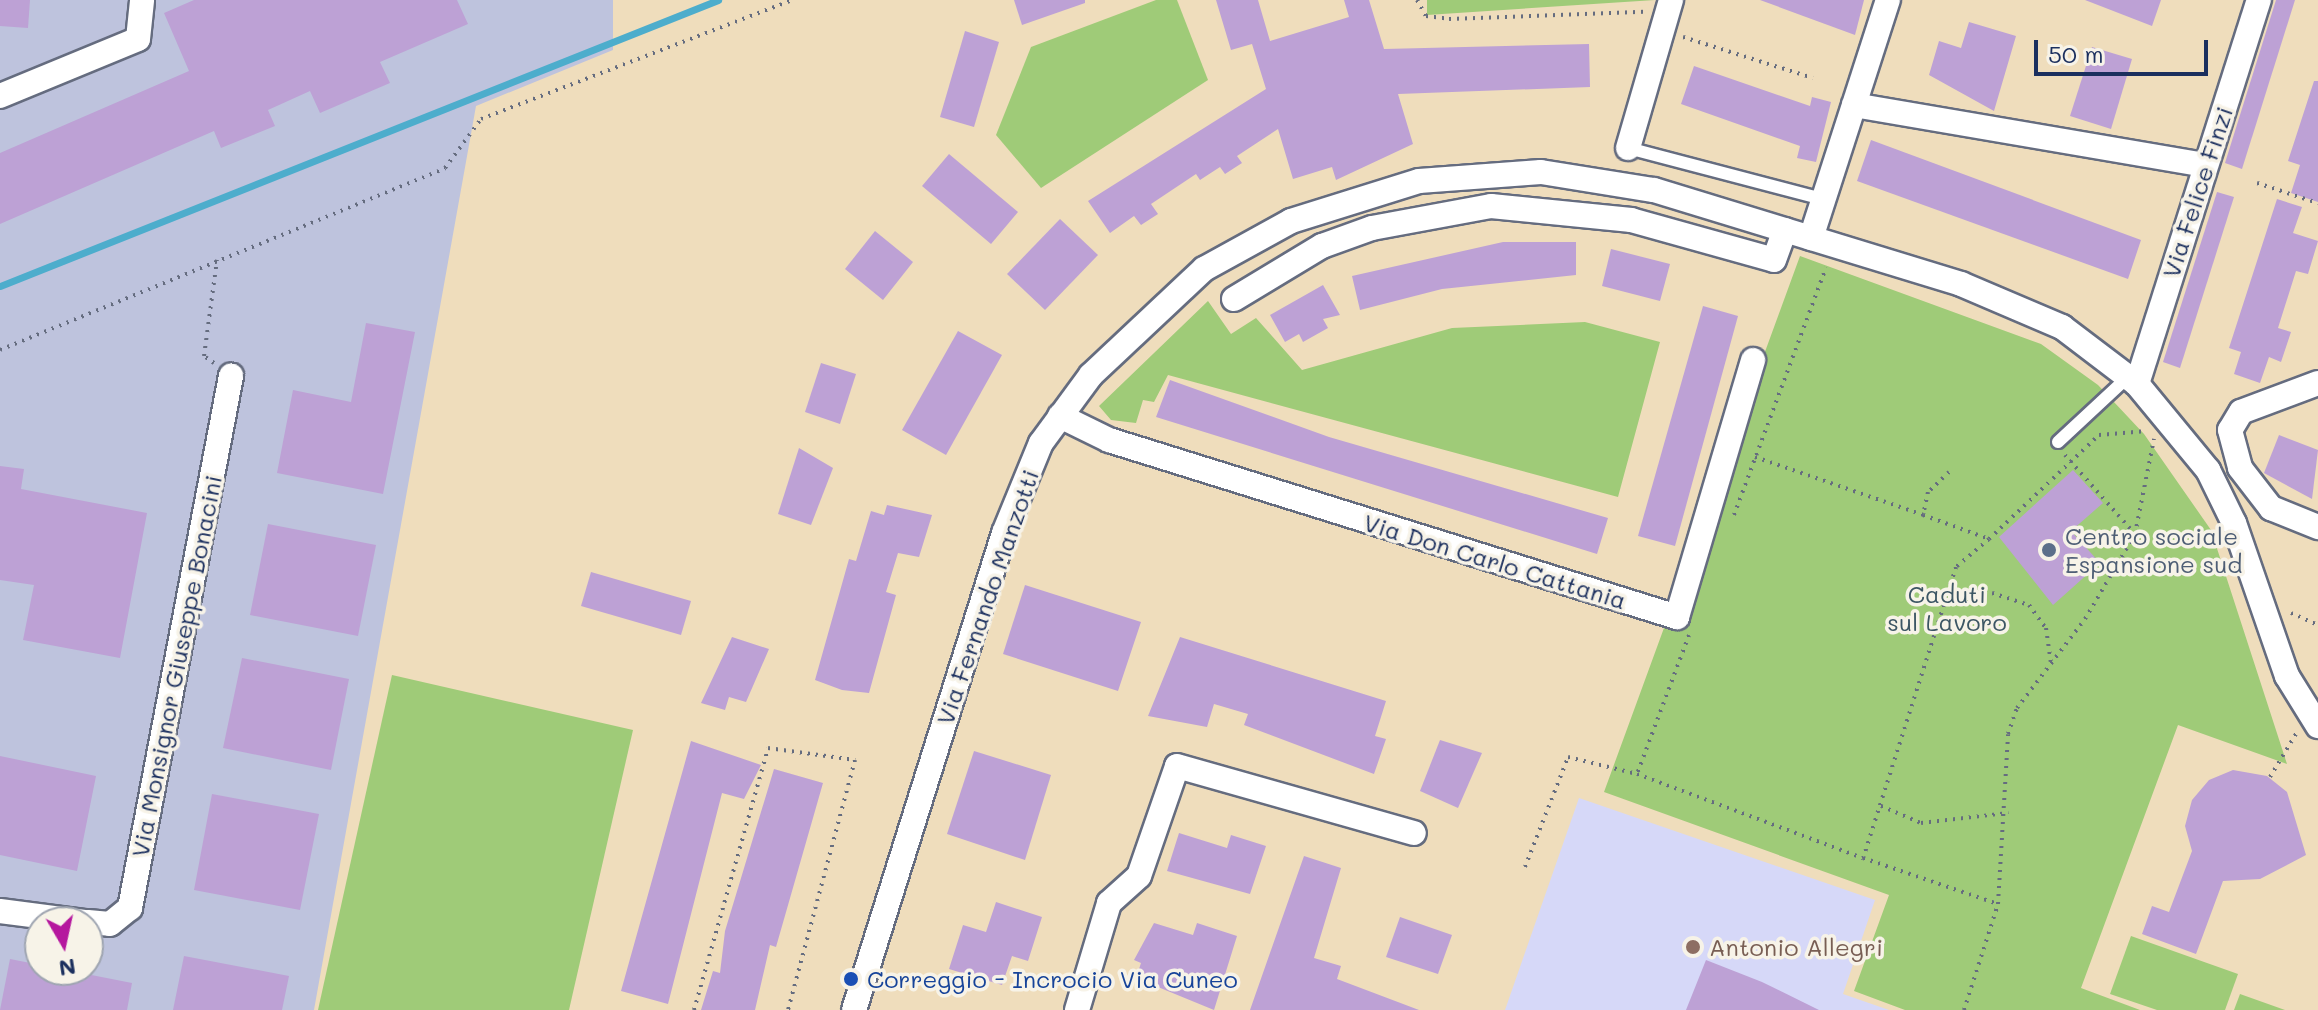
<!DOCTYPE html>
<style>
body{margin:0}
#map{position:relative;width:2318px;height:1010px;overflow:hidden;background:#efddbc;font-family:Mali,sans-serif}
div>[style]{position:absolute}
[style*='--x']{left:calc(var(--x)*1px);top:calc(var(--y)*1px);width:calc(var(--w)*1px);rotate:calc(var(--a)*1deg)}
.built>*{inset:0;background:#d6d8f8}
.industrial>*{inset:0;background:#bec3dd}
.green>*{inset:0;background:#9fcb78}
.stream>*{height:7px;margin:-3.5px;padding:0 3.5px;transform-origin:3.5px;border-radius:3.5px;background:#4dadcc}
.building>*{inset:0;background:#bda1d5}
.path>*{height:4px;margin-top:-2px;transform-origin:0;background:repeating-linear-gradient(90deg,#656c7f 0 2px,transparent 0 8px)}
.roads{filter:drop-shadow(2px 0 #656c7f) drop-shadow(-2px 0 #656c7f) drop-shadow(0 2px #656c7f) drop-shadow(0 -2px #656c7f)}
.lane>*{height:12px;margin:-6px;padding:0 6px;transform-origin:6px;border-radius:6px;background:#fff}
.street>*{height:24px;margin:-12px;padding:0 12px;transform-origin:12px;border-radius:12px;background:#fff}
.dots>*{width:22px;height:22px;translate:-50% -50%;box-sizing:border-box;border:4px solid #f7f3e8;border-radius:50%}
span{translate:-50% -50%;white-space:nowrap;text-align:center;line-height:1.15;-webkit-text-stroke:7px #f7f3e8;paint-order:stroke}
.street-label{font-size:24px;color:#1b2f5e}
.service-label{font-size:24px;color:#4e5e75}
.left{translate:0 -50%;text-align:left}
.park-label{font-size:24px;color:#3c5664}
.education-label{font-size:24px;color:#785e54}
.transit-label{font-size:24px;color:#164399}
.north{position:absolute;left:24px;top:906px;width:80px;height:80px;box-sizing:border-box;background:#f7f3e8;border:2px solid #9fa5b1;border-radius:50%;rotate:171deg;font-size:22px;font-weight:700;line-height:32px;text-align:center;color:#1b2f5e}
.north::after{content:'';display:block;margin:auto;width:28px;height:36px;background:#b5179e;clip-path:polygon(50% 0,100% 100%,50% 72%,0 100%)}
.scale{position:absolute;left:2034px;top:40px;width:174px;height:36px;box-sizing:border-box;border:4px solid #1b2f5e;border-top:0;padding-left:10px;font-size:24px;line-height:28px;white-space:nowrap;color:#1b2f5e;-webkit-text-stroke:6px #f7f3e8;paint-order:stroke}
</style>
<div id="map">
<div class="built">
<i style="clip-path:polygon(1579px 798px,1875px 900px,1843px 994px,1889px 1010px,1505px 1010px)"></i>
</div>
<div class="industrial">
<i style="clip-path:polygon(evenodd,0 0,613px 0,613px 50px,476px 106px,314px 1010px,0 1010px,0 0,40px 922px,88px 922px,88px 970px,40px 970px,40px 922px)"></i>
</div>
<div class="green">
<i style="clip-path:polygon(1156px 0,1177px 0,1208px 80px,1041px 188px,996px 135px,1031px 47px)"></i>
<i style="clip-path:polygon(1427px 0,1655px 0,1427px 15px)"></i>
<i style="clip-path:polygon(1800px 256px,2041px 344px,2098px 385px,2144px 434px,2211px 530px,2287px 764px,2178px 725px,2081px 988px,2140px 1010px,1905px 1010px,1854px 991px,1889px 895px,1604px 792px)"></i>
<i style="clip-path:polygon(1208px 301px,1231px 334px,1256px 318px,1302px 370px,1452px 328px,1585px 322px,1660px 342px,1618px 497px,1168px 375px,1154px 402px,1143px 400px,1136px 423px,1111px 420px,1099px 406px)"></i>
<i style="clip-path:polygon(392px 675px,633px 730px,569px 1010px,318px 1010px)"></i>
<i style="clip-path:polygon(2131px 936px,2238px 974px,2225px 1010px,2157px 1010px,2110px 994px)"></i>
<i style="clip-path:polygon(2240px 994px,2285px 1010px,2234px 1010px)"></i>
</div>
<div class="stream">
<i style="--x:0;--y:286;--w:773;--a:-21.72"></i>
</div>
<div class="building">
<i style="clip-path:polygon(0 0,30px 0,28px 28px,0 26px)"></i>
<i style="clip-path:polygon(194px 0,457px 0,468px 24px,380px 62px,390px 83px,320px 113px,310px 91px,268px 110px,275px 126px,221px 148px,214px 131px,0 224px,0 153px,189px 71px,164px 13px)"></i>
<i style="clip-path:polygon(1014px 0,1085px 0,1085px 3px,1022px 25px)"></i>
<i style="clip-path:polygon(1216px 0,1258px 0,1270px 41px,1349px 17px,1344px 0,1369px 0,1384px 49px,1589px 44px,1590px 87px,1398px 94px,1413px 144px,1336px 180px,1332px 167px,1293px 179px,1278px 129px,1237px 156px,1242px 163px,1225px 174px,1220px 167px,1200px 180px,1196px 174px,1151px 204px,1158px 214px,1141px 225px,1134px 216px,1110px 233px,1088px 201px,1266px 89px,1252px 44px,1231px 50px)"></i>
<i style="clip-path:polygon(1760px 0,1864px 0,1855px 35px)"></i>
<i style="clip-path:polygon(2085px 0,2161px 0,2152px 26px)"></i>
<i style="clip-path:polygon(2276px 0,2295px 0,2242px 169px,2225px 163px)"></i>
<i style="clip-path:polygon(1969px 22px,2016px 36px,1994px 111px,1929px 75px,1939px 41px,1961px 48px)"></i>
<i style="clip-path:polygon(965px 31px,999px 42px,974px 127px,940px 117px)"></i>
<i style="clip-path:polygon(2092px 47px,2132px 59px,2111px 129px,2070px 116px)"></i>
<i style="clip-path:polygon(1694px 66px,1810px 106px,1812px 97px,1831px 102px,1816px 162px,1797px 158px,1800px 146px,1681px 104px)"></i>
<i style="clip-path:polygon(2314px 81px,2318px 81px,2318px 202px,2291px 193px,2300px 165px,2288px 161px)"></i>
<i style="clip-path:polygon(1871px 140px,2141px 240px,2128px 279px,1857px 181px)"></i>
<i style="clip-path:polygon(949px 154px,1018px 212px,991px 244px,922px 186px)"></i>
<i style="clip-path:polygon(2217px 192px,2234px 197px,2180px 368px,2163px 362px)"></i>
<i style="clip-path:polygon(2277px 199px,2302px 207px,2293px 233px,2318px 241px,2308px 274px,2296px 271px,2278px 328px,2291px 332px,2281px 362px,2269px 357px,2260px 383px,2234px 374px,2241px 352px,2229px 348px)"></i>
<i style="clip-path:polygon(1060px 219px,1098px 255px,1045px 310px,1007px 274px)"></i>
<i style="clip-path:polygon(875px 231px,913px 262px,883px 300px,845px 269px)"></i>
<i style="clip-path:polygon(1503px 242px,1576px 242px,1576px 275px,1442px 289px,1360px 310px,1352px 276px)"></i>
<i style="clip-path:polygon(1611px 249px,1670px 264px,1660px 301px,1602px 286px)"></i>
<i style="clip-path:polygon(1323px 285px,1340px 315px,1323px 319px,1328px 328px,1303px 342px,1299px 334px,1285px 342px,1270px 315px)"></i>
<i style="clip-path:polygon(1703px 306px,1738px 316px,1675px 546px,1638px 536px)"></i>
<i style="clip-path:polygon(366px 323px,415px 332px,383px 494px,277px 473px,293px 390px,351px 402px)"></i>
<i style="clip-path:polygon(958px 331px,1002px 355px,946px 455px,902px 430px)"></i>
<i style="clip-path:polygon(821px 363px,856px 374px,840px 424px,805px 412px)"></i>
<i style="clip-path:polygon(1170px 380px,1329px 437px,1608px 518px,1597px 554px,1156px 417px)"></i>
<i style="clip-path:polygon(2279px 435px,2318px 450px,2312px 499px,2264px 473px)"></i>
<i style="clip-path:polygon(799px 448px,833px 468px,811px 525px,778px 514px)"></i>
<i style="clip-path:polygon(0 466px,24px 469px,21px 489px,147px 513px,120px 658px,23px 640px,34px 585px,0 580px)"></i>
<i style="clip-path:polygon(2073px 470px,2103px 503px,2071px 531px,2100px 563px,2053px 605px,1999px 537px)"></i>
<i style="clip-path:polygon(887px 505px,932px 515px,919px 557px,898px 553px,886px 592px,896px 595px,869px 693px,842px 690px,815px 680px,849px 559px,856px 561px,871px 511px,884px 515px)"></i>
<i style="clip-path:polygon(268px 524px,376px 545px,358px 636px,250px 615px)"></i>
<i style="clip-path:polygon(591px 572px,691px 601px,681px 635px,581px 606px)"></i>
<i style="clip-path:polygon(1025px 585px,1141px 622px,1118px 691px,1003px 654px)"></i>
<i style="clip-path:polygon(732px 637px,769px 649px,746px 702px,729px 697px,725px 710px,701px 703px)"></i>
<i style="clip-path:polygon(1180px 637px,1386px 701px,1375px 736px,1386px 739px,1374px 774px,1244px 725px,1248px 714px,1214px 704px,1207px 727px,1148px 716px)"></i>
<i style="clip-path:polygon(242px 658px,349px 679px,331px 770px,223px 748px)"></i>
<i style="clip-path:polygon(1440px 740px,1482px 753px,1458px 808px,1420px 791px)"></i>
<i style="clip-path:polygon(691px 741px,761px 765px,744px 799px,722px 793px,668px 1004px,621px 991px)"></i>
<i style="clip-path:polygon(974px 751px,1051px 775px,1025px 860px,947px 834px)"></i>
<i style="clip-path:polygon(0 756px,96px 776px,77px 871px,0 855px)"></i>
<i style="clip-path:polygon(774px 769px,823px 783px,776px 947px,770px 945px,755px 1010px,701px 1010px,713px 971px,720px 973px,725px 931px)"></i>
<i style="clip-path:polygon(2233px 770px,2267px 776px,2287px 792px,2306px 855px,2260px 879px,2223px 881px,2196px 954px,2142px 934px,2152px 906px,2169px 912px,2192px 851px,2185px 826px,2192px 800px,2209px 780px)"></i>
<i style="clip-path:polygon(212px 794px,319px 814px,300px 910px,194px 890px)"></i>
<i style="clip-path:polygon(1179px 833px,1227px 848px,1231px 835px,1266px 846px,1250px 894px,1167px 871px)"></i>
<i style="clip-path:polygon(1304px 856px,1341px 868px,1314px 958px,1341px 966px,1337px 979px,1419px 1010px,1250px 1010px)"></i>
<i style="clip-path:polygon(996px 902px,1042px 917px,1028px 961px,1012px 956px,1002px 985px,949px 969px,963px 925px,986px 932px)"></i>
<i style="clip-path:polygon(1400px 917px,1452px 935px,1438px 974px,1386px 957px)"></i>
<i style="clip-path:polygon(1154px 923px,1193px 935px,1197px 923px,1237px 936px,1214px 1010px,1136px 978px,1141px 963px,1134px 960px)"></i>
<i style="clip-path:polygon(184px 956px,289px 976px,282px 1010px,173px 1010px)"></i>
<i style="clip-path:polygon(10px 959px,132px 983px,127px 1010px,0 1010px)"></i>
<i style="clip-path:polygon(1706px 960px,1762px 982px,1819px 1010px,1686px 1010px)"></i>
</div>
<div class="path">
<i style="--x:1417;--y:0;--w:18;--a:61"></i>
<i style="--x:1426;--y:16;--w:23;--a:7"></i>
<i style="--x:1449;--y:19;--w:195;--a:-2.1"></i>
<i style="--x:1683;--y:37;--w:136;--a:17.5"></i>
<i style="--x:2257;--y:183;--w:64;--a:18.2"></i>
<i style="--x:0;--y:350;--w:481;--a:-22.2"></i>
<i style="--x:445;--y:168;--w:61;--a:-53.7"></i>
<i style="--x:481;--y:119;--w:333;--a:-20.9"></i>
<i style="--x:214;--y:363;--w:12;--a:-145"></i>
<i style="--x:204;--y:356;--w:97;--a:-82.3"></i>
<i style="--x:2065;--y:455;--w:106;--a:48.5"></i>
<i style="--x:1755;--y:457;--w:178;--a:19"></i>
<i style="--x:1949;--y:472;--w:29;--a:136"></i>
<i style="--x:1928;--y:492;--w:24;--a:102"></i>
<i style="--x:1923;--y:515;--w:70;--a:20"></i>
<i style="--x:1989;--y:539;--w:43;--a:139.7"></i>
<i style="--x:1956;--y:567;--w:305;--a:107.7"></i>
<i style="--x:1863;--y:858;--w:143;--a:18.8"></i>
<i style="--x:1734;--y:515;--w:264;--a:-69.6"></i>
<i style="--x:1989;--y:539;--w:151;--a:-43.4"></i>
<i style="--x:2099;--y:435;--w:48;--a:-4.8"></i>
<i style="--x:1945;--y:599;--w:47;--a:-7.3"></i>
<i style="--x:1992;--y:593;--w:39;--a:18"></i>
<i style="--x:2029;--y:605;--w:29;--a:54"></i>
<i style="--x:2046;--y:628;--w:34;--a:82"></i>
<i style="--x:2291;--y:613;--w:30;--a:24"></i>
<i style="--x:1689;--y:635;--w:148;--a:110.5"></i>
<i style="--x:1637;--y:774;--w:241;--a:20.4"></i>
<i style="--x:2270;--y:777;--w:52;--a:-59"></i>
<i style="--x:1881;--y:806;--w:43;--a:23"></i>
<i style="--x:1921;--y:823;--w:88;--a:-6.6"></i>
<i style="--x:1525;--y:867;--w:118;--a:-68.6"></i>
<i style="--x:1568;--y:757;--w:71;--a:13.8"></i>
<i style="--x:694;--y:1010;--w:272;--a:-74.2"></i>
<i style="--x:768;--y:748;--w:88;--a:7.9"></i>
<i style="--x:855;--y:760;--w:259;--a:105"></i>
<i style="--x:1964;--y:1010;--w:111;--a:-72.2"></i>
<i style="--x:1998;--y:904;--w:170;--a:-86.6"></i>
<i style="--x:2008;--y:734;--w:28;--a:-71"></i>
<i style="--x:2017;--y:708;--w:112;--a:-52.6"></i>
<i style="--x:2085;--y:619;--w:99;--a:-59.5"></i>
<i style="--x:2135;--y:534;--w:97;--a:-78.7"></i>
</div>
<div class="roads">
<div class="lane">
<i style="--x:1628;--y:148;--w:202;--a:14.7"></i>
<i style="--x:2058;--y:442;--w:96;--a:-42.9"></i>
</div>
<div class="street">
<i style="--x:0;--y:96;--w:149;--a:-22.4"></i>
<i style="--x:138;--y:39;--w:39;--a:-84"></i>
<i style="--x:1854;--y:105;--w:356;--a:9.7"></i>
<i style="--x:1628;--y:148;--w:154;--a:-73.8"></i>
<i style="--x:1811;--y:238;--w:250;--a:-72.1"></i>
<i style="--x:1234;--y:299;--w:103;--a:-31.1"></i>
<i style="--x:1322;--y:246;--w:53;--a:-19.8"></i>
<i style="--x:1372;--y:228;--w:121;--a:-10.5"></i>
<i style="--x:1491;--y:206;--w:141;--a:5.7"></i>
<i style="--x:1631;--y:220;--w:148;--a:15.6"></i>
<i style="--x:1774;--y:260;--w:32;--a:-70"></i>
<i style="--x:2318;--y:383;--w:82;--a:159.4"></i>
<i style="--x:2241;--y:412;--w:21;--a:121"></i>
<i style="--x:2230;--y:430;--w:39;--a:75"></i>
<i style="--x:2240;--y:468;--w:51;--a:52.2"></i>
<i style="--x:2271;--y:508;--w:51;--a:22"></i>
<i style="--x:2137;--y:384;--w:403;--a:-72.4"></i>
<i style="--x:1060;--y:416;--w:55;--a:26.1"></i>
<i style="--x:1109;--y:440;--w:595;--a:17.31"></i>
<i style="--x:1677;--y:617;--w:268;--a:-73.5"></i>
<i style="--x:0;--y:911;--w:87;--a:7.3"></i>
<i style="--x:88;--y:922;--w:22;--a:5"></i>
<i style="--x:110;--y:924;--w:26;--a:-39"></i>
<i style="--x:130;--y:908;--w:542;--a:-79.25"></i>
<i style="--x:854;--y:1010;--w:500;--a:-72.54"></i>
<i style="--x:1004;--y:533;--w:97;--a:-67.7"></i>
<i style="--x:1041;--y:443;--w:84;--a:-53.7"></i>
<i style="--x:1091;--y:375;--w:155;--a:-43.2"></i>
<i style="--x:1204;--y:269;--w:99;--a:-28.9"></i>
<i style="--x:1291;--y:221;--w:134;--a:-17.4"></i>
<i style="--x:1419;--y:181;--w:122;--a:-4.2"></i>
<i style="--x:1541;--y:172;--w:114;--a:9.1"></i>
<i style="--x:1654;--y:190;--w:321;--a:17"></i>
<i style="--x:1961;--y:284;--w:110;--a:23.1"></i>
<i style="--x:2062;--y:327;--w:94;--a:37.2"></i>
<i style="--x:2137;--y:384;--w:112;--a:50.5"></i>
<i style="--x:2208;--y:470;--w:59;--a:63.9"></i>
<i style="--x:2234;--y:523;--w:162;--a:70.9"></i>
<i style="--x:2287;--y:676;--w:59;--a:58.2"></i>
<i style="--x:1077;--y:1010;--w:112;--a:-73.3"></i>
<i style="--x:1109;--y:903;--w:40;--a:-42"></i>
<i style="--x:1139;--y:876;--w:116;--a:-70.9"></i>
<i style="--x:1177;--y:766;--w:246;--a:15.8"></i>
</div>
</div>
<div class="dots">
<i style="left:2049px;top:550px;background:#5c6f8a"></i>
<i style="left:1693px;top:947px;background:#8d6e63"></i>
<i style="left:851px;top:979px;background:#1a4fb4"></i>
</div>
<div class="street-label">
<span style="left:2197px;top:192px;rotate:-72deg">Via Felice Finzi</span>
<span style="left:1495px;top:561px;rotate:17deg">Via Don Carlo Cattania</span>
<span style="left:987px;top:597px;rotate:-71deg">Via Fernando Manzotti</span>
<span style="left:176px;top:666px;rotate:-79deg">Via Monsignor Giuseppe Bonacini</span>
</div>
<div class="service-label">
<span class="left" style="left:2065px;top:550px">Centro sociale<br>Espansione sud</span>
</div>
<div class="park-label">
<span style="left:1947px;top:608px">Caduti<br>sul Lavoro</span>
</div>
<div class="education-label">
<span class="left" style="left:1709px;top:947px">Antonio Allegri</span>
</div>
<div class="transit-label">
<span class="left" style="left:867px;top:979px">Correggio - Incrocio Via Cuneo</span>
</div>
<div class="north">N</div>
<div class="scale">50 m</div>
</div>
